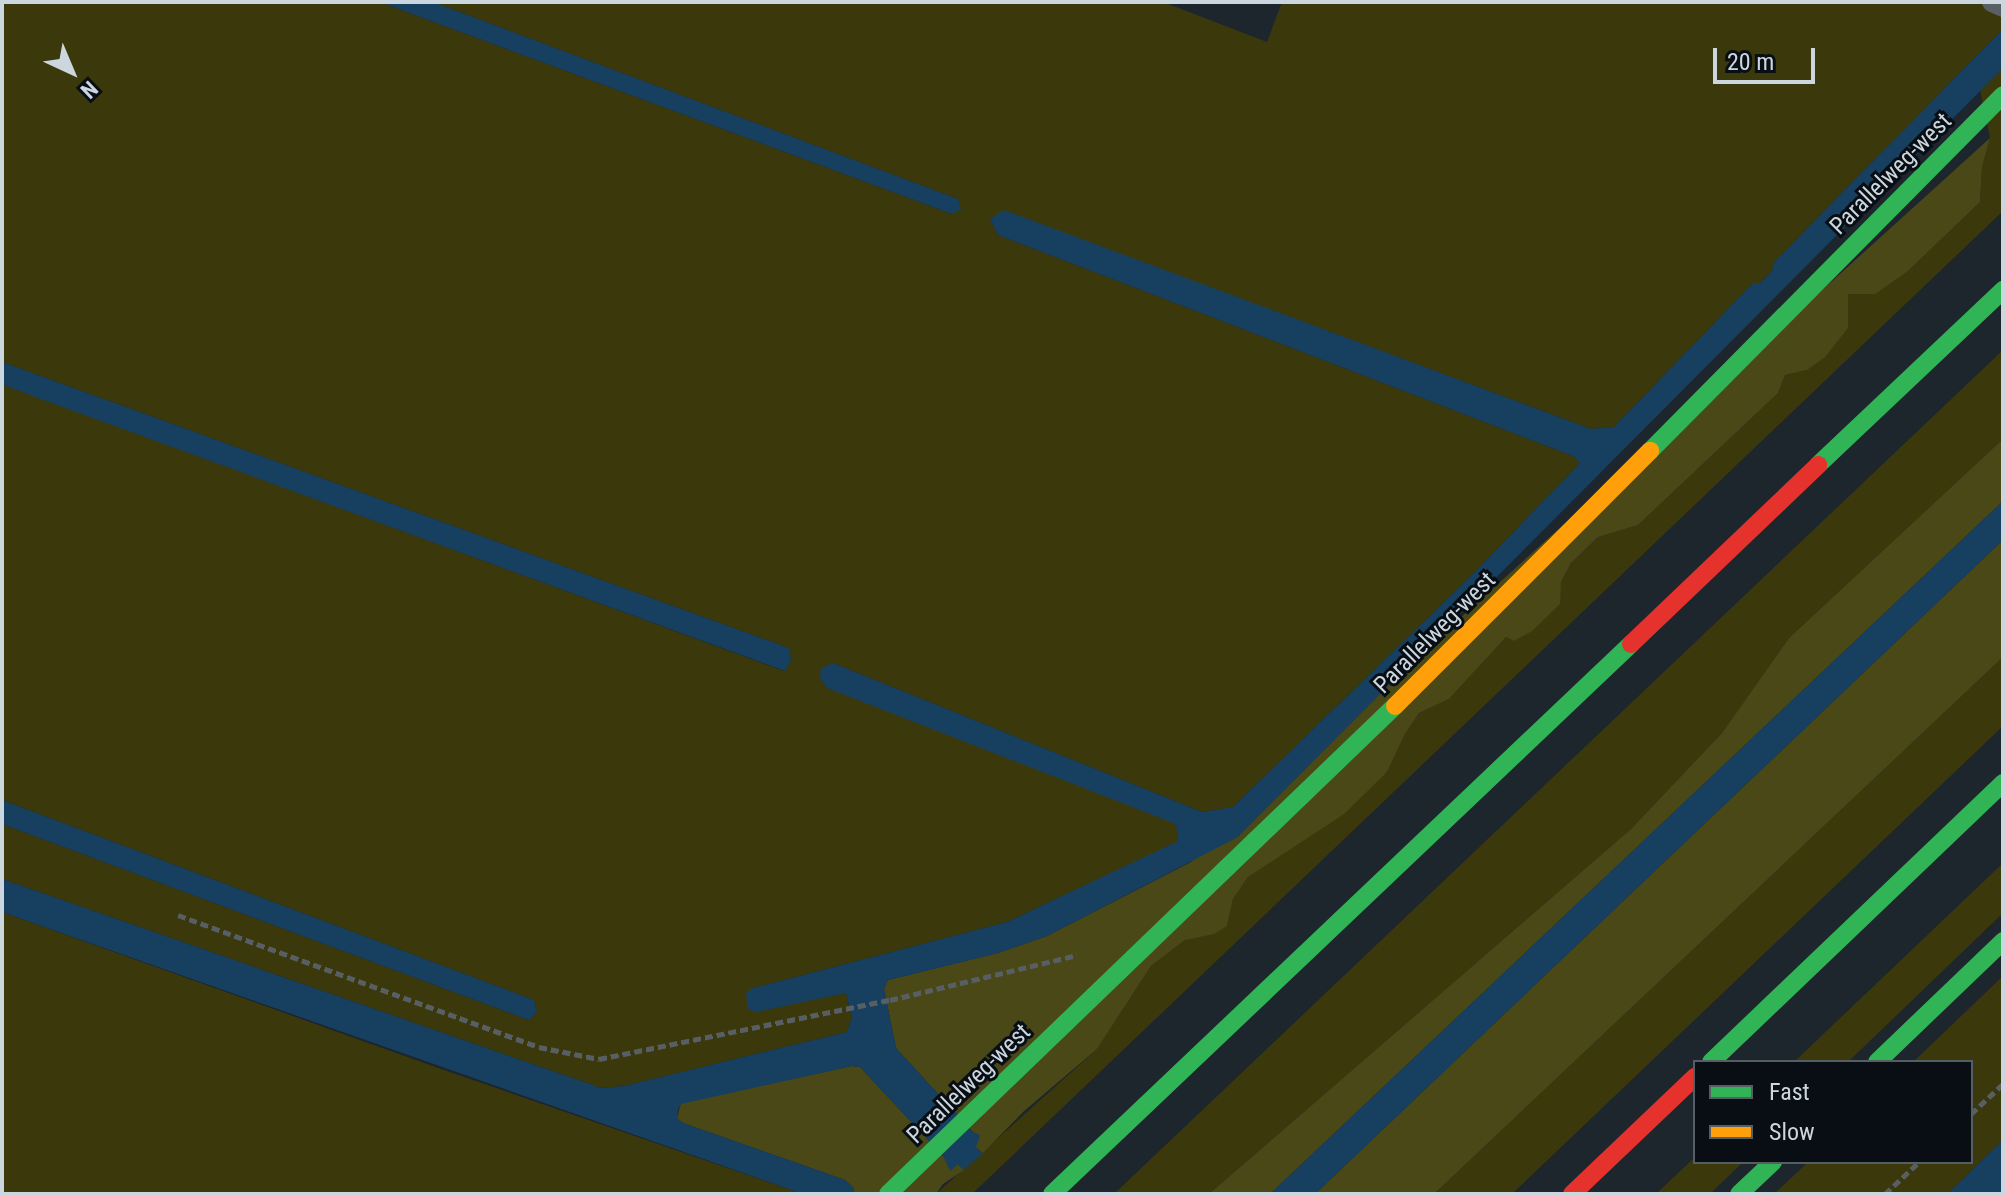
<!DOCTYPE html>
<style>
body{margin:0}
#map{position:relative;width:2005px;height:1196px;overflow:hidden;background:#1d252d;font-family:"Roboto Condensed",sans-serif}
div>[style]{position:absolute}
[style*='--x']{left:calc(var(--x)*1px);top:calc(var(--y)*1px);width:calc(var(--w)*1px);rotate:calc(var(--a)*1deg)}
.green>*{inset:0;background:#3b390c}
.forest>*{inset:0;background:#4b4818}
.water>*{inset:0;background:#174060}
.path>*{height:5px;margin-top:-2.5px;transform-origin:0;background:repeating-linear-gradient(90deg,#585f64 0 8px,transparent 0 12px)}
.lane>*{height:20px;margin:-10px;padding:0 10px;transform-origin:10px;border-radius:10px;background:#596065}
.fast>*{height:18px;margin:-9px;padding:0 9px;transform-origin:9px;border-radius:9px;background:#30b455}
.slow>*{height:18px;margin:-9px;padding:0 9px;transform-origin:9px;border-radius:9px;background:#ff9f0a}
.jam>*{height:18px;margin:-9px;padding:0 9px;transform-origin:9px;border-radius:9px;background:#e5322d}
span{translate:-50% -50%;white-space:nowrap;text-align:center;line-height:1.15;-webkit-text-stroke:6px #080e14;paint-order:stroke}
.street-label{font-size:24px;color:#ccd6de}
.frame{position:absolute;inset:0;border:4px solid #ccd6de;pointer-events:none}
.legend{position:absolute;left:1693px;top:1060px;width:280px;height:104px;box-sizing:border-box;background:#080e14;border:2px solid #565e65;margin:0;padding:10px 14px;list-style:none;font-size:24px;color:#ccd6de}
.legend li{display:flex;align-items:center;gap:16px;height:40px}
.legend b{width:40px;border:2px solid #565e65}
.north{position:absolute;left:32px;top:32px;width:80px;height:80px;-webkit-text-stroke:6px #080e14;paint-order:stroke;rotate:136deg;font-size:22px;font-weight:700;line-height:32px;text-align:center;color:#ccd6de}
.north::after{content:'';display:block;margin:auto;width:28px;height:36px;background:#ccd6de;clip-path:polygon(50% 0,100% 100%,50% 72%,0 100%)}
.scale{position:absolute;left:1713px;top:48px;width:102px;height:36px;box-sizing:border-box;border:4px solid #ccd6de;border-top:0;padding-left:10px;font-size:24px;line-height:28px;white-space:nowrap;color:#ccd6de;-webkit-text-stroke:6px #080e14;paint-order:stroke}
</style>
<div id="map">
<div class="green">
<i style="clip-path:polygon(2px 2px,380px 2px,952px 214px,958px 199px,433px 2px,1163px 2px,1267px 42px,1282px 2px,2003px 2px,2003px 29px,1774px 262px,1772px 271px,1760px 283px,1753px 283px,1614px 427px,1591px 429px,1004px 211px,990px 219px,998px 235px,1573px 456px,1580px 463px,1474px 573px,1233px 807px,1202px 812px,833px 663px,822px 668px,1177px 824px,1178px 842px,1007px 922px,753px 988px,821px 996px,846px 993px,852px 1017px,847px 1032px,624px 1086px,601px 1088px,2px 879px,2px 824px,529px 1020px,537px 1012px,534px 1000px,2px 800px,2px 384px,784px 671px,791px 660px,789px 648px,2px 362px)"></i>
<i style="clip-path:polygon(2003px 68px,2003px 211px,972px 1194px,936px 1194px,1097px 1049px,1151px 966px,1185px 940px,1227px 926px,1233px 899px,1248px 877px,1387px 772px,1405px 734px,1419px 713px,1449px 699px,1506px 637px,1514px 641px,1561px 582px,1571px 563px,1598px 537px,1638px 525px,1778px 393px,1785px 375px,1807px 370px,1848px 294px,1875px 293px,1908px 271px,1980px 202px,1982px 167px,1990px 138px,1980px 90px)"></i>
<i style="clip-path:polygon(2003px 350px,2003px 439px,1789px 638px,1722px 733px,1631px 829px,1209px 1194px,1114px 1194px)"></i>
<i style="clip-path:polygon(2003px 657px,2003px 726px,1512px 1194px,1434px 1194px)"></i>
<i style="clip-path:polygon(2003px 863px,2003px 913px,1848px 1062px,1794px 1062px)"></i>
<i style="clip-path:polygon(2px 912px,441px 1069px,803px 1194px,2px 1194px)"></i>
<i style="clip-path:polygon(2003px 976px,2003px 1140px,1965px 1177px,1947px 1194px,1774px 1194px,1808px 1162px,1971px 1162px,1971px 1062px,1913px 1062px)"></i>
<i style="clip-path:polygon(1695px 1157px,1695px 1162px,1743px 1162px,1710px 1194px,1656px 1194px)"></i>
</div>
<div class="forest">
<i style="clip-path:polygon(1990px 138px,1982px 167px,1980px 202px,1908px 271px,1875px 294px,1848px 294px,1848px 328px,1825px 357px,1807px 370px,1785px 375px,1778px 393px,1638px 525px,1598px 537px,1571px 563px,1561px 582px,1560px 604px,1532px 631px,1514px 641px,1506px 637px,1449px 699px,1419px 713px,1405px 734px,1387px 772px,1344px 814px,1248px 877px,1233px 899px,1227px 926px,1214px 934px,1185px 940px,1151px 966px,1097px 1049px,1023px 1112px,983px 1153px,976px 1148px,973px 1132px,896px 1048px,884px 989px,888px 980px,998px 953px,1047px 936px,1191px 862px)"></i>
<i style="clip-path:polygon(2003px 439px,2003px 501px,1270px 1194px,1209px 1194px,1631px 829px,1722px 733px,1789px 638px)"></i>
<i style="clip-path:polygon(2003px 540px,2003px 657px,1434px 1194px,1315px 1194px)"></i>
<i style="clip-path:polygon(852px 1066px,860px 1067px,944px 1157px,950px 1170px,958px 1164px,964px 1170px,943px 1184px,936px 1194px,853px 1194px,854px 1188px,845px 1180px,683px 1123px,677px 1118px,681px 1103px)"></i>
</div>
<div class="water">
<i style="clip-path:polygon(380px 2px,433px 2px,958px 199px,961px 209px,952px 214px)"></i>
<i style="clip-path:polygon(2003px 29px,2003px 68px,1238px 837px,1047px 936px,998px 953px,888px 980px,884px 989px,896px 1048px,973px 1132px,980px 1135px,976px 1147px,983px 1153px,964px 1170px,958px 1164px,950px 1171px,944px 1157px,860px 1067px,852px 1066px,681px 1104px,678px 1110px,677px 1118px,683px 1123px,845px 1180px,854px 1188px,853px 1194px,803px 1194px,2px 912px,2px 879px,601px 1088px,624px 1086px,847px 1032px,852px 1017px,846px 993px,756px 1012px,748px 1009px,746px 993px,753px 988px,1007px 922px,1178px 841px,1176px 824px,827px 688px,820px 678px,821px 668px,833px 663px,1202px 812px,1233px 807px,1474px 573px,1580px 463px,1573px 456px,998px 235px,990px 219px,1004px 210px,1591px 429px,1614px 427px,1753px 283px,1760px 283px,1772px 271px,1774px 262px)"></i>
<i style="clip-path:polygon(2px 362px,789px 648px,791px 660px,785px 671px,30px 395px,2px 384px)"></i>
<i style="clip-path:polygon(2003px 501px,2003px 540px,1315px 1194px,1270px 1194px)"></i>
<i style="clip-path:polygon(2px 800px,534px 1000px,537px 1012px,529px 1020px,2px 824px)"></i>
<i style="clip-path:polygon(2003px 1140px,2003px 1194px,1947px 1194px,1965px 1177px)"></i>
</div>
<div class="path">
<i style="--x:178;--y:915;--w:384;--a:20.1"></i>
<i style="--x:539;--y:1047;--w:61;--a:11.3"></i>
<i style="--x:599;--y:1059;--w:297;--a:-11.5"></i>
<i style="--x:890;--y:1000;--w:192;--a:-13.5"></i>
<i style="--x:1971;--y:1114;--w:44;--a:-43.2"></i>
<i style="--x:1885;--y:1194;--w:47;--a:-43.3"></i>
</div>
<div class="lane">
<i style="--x:1992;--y:2;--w:12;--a:24"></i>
</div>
<div class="fast">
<i style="--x:1650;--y:451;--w:501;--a:-45.24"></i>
<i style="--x:1818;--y:465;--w:255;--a:-43.4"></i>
<i style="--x:1711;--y:1062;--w:404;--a:-43.7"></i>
<i style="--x:1877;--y:1062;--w:175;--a:-43.8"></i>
<i style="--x:888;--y:1194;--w:704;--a:-43.91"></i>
<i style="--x:1052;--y:1194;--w:799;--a:-43.53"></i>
<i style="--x:1739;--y:1194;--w:47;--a:-43.3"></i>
</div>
<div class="slow">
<i style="--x:1395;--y:706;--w:361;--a:-45"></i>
</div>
<div class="jam">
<i style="--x:1631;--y:644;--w:259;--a:-43.7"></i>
<i style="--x:1572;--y:1194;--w:170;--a:-43.6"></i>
</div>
<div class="street-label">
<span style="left:1891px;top:174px;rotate:-45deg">Parallelweg-west</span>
<span style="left:1435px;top:633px;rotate:-45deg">Parallelweg-west</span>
<span style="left:969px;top:1084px;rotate:-44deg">Parallelweg-west</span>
</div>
<div class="frame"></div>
<ul class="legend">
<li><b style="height:10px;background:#30b455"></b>Fast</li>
<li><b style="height:10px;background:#ff9f0a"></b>Slow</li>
</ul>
<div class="north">N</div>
<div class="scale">20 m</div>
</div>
